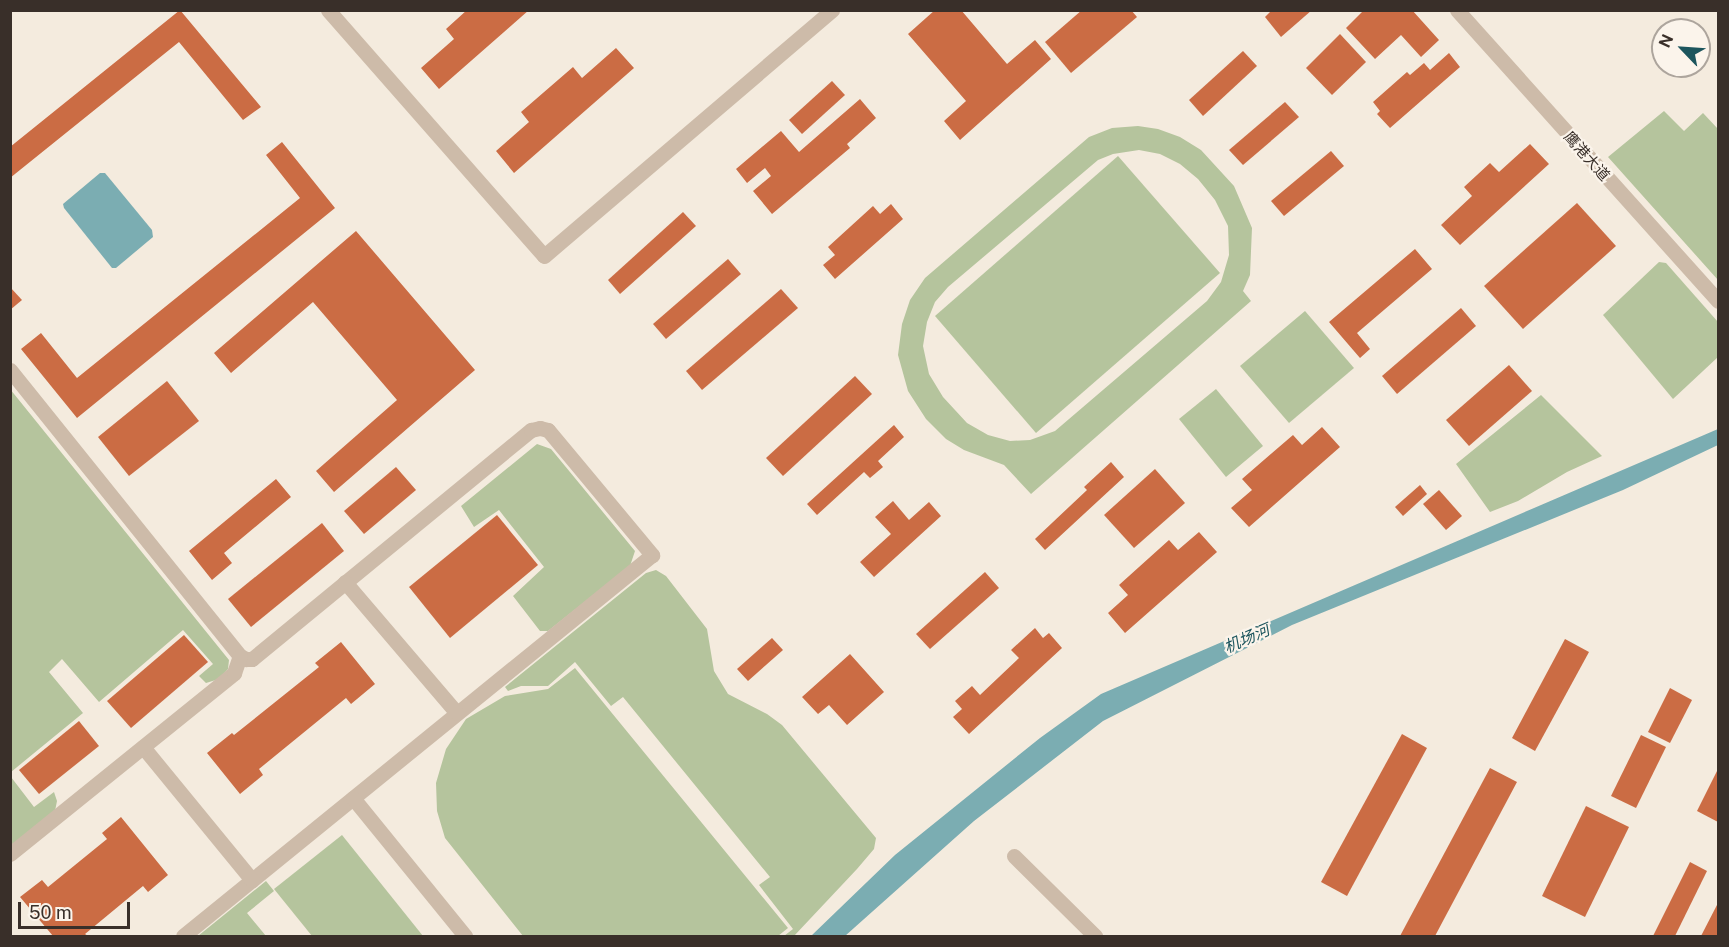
<!DOCTYPE html>
<meta charset="utf-8">
<style>
body{margin:0}
#map{position:relative;width:1729px;height:947px;overflow:hidden;background:#f4ebde;font-family:"Public Sans","Noto Sans SC",sans-serif}
div>[style]{position:absolute}
[style*='--x']{left:calc(var(--x)*1px);top:calc(var(--y)*1px);width:calc(var(--w)*1px);rotate:calc(var(--a)*1deg)}
.green>*{inset:0;background:#b5c49d}
.water>*{inset:0;background:#7badb2}
.building>*{inset:0;background:#cb6c44}
.minor>*{height:15px;margin:-7.5px;padding:0 7.5px;transform-origin:7.5px;border-radius:7.5px;background:#cdbba9}
span{translate:-50% -50%;white-space:nowrap;text-align:center;line-height:1.15;-webkit-text-stroke:4.5px #fbf4eb;paint-order:stroke}
.street-label{font-size:15px;color:#392f29}
.water-label{font-size:16px;color:#1c555d;font-style:italic}
.frame{position:absolute;inset:0;border:12px solid #392f29;pointer-events:none}
.north{position:absolute;left:1651px;top:18px;width:60px;height:60px;box-sizing:border-box;background:#fbf4eb;border:2px solid #ada59d;border-radius:50%;rotate:295deg;font-size:16px;font-weight:700;line-height:24px;text-align:center;color:#392f29}
.north::after{content:'';display:block;margin:auto;width:21px;height:27px;background:#1c555d;clip-path:polygon(50% 0,100% 100%,50% 72%,0 100%)}
.scale{position:absolute;left:18px;top:902px;width:112px;height:27px;box-sizing:border-box;border:3px solid #392f29;border-top:0;padding-left:8px;font-size:18px;line-height:21px;white-space:nowrap;color:#392f29;-webkit-text-stroke:4px #fbf4eb;paint-order:stroke}
</style>
<div id="map">
<div class="green">
<i style="clip-path:polygon(1664px 111px,1684px 131px,1703px 113px,1718px 129px,1718px 280px,1608px 157px)"></i>
<i style="clip-path:polygon(evenodd,1138px 126px,1158px 129px,1180px 137px,1201px 150px,1234px 186px,1252px 228px,1250px 275px,1243px 291px,1251px 301px,1031px 494px,1004px 465px,964px 450px,946px 439px,926px 419px,908px 391px,898px 355px,902px 324px,910px 300px,925px 278px,1089px 137px,1112px 128px,1138px 126px,1139px 150px,1160px 154px,1180px 164px,1198px 179px,1215px 200px,1228px 226px,1229px 255px,1221px 282px,1207px 301px,1055px 431px,1030px 440px,1010px 441px,988px 435px,967px 423px,943px 397px,929px 374px,923px 346px,927px 322px,935px 302px,948px 287px,1098px 160px,1113px 154px,1139px 150px)"></i>
<i style="clip-path:polygon(1118px 156px,1220px 273px,1036px 433px,935px 316px)"></i>
<i style="clip-path:polygon(1659px 262px,1666px 263px,1718px 322px,1718px 357px,1673px 399px,1603px 315px)"></i>
<i style="clip-path:polygon(1305px 311px,1354px 368px,1289px 423px,1240px 366px)"></i>
<i style="clip-path:polygon(10px 389px,229px 660px,228px 669px,219px 679px,206px 683px,199px 676px,213px 664px,183px 630px,99px 702px,62px 659px,49px 672px,83px 713px,11px 772px)"></i>
<i style="clip-path:polygon(1216px 389px,1263px 446px,1226px 477px,1179px 419px)"></i>
<i style="clip-path:polygon(1541px 395px,1602px 456px,1567px 472px,1518px 501px,1490px 512px,1456px 464px)"></i>
<i style="clip-path:polygon(537px 444px,551px 449px,635px 551px,630px 566px,548px 631px,540px 631px,513px 596px,544px 567px,499px 510px,474px 527px,461px 506px)"></i>
<i style="clip-path:polygon(656px 570px,666px 576px,707px 629px,714px 671px,728px 694px,767px 714px,782px 725px,876px 838px,874px 849px,857px 869px,794px 936px,784px 936px,793px 929px,759px 885px,770px 877px,623px 697px,611px 706px,575px 662px,548px 686px,521px 686px,508px 691px,505px 687px,646px 573px)"></i>
<i style="clip-path:polygon(575px 668px,788px 928px,778px 936px,523px 936px,445px 838px,437px 811px,436px 783px,446px 749px,466px 719px,505px 696px,548px 689px)"></i>
<i style="clip-path:polygon(11px 777px,34px 807px,54px 792px,57px 801px,55px 811px,11px 846px)"></i>
<i style="clip-path:polygon(342px 835px,423px 936px,312px 936px,274px 889px)"></i>
<i style="clip-path:polygon(266px 881px,274px 891px,247px 913px,266px 936px,198px 936px)"></i>
</div>
<div class="water">
<i style="clip-path:polygon(100px 173px,105px 173px,152px 230px,153px 237px,116px 268px,112px 268px,64px 208px,63px 204px)"></i>
<i style="clip-path:polygon(1718px 429px,1718px 445px,1623px 490px,1292px 625px,1103px 721px,974px 821px,845px 936px,811px 936px,895px 855px,1040px 738px,1101px 694px)"></i>
</div>
<div class="building">
<i style="clip-path:polygon(180px 10px,261px 107px,243px 120px,179px 42px,10px 178px,10px 147px)"></i>
<i style="clip-path:polygon(467px 10px,529px 10px,439px 89px,421px 68px,454px 39px,446px 29px)"></i>
<i style="clip-path:polygon(935px 10px,961px 10px,1007px 64px,1035px 40px,1051px 59px,960px 140px,944px 121px,966px 101px,908px 34px)"></i>
<i style="clip-path:polygon(1082px 10px,1131px 10px,1137px 17px,1071px 73px,1045px 42px)"></i>
<i style="clip-path:polygon(1272px 10px,1312px 10px,1281px 37px,1265px 17px)"></i>
<i style="clip-path:polygon(1364px 10px,1412px 10px,1439px 40px,1421px 57px,1401px 35px,1375px 59px,1346px 28px)"></i>
<i style="clip-path:polygon(1340px 34px,1366px 62px,1332px 95px,1306px 68px)"></i>
<i style="clip-path:polygon(616px 48px,634px 68px,514px 173px,496px 151px,529px 122px,521px 112px,573px 67px,582px 78px)"></i>
<i style="clip-path:polygon(1243px 51px,1257px 66px,1203px 116px,1189px 100px)"></i>
<i style="clip-path:polygon(1449px 53px,1460px 67px,1390px 128px,1377px 114px,1380px 111px,1373px 102px,1407px 72px,1410px 75px,1424px 63px,1430px 70px)"></i>
<i style="clip-path:polygon(832px 81px,845px 95px,802px 134px,789px 120px)"></i>
<i style="clip-path:polygon(860px 99px,876px 118px,847px 144px,850px 148px,772px 214px,753px 191px,771px 176px,765px 168px,747px 183px,736px 169px,781px 131px,799px 152px)"></i>
<i style="clip-path:polygon(1285px 102px,1299px 117px,1243px 165px,1229px 150px)"></i>
<i style="clip-path:polygon(282px 142px,335px 208px,77px 418px,21px 349px,41px 333px,77px 378px,300px 198px,266px 155px)"></i>
<i style="clip-path:polygon(1530px 144px,1549px 164px,1460px 245px,1441px 225px,1472px 196px,1464px 187px,1490px 163px,1499px 172px)"></i>
<i style="clip-path:polygon(1331px 151px,1344px 166px,1284px 216px,1271px 201px)"></i>
<i style="clip-path:polygon(1577px 203px,1616px 246px,1523px 329px,1484px 286px)"></i>
<i style="clip-path:polygon(891px 204px,903px 219px,835px 279px,823px 265px,835px 255px,828px 247px,873px 206px,880px 214px)"></i>
<i style="clip-path:polygon(683px 212px,696px 226px,620px 294px,608px 280px)"></i>
<i style="clip-path:polygon(356px 231px,475px 370px,334px 492px,316px 471px,397px 400px,313px 302px,231px 373px,214px 353px)"></i>
<i style="clip-path:polygon(1415px 249px,1432px 269px,1357px 333px,1370px 349px,1360px 358px,1329px 322px)"></i>
<i style="clip-path:polygon(728px 259px,741px 274px,666px 339px,653px 324px)"></i>
<i style="clip-path:polygon(10px 287px,22px 300px,10px 310px)"></i>
<i style="clip-path:polygon(781px 289px,798px 308px,702px 390px,686px 371px)"></i>
<i style="clip-path:polygon(1461px 308px,1476px 326px,1397px 394px,1382px 376px)"></i>
<i style="clip-path:polygon(1509px 365px,1532px 391px,1469px 446px,1446px 420px)"></i>
<i style="clip-path:polygon(855px 376px,872px 394px,783px 476px,766px 458px)"></i>
<i style="clip-path:polygon(167px 381px,199px 421px,129px 476px,98px 437px)"></i>
<i style="clip-path:polygon(894px 425px,904px 437px,878px 461px,883px 467px,870px 478px,864px 472px,817px 515px,807px 504px)"></i>
<i style="clip-path:polygon(1322px 427px,1340px 447px,1249px 527px,1231px 508px,1252px 490px,1242px 479px,1293px 435px,1302px 445px)"></i>
<i style="clip-path:polygon(1111px 462px,1124px 477px,1045px 550px,1035px 539px,1087px 490px,1084px 487px)"></i>
<i style="clip-path:polygon(396px 467px,416px 490px,364px 534px,344px 511px)"></i>
<i style="clip-path:polygon(1155px 469px,1185px 503px,1134px 548px,1104px 515px)"></i>
<i style="clip-path:polygon(276px 479px,291px 497px,224px 553px,232px 563px,212px 580px,189px 551px)"></i>
<i style="clip-path:polygon(1420px 485px,1427px 494px,1403px 516px,1395px 507px)"></i>
<i style="clip-path:polygon(1439px 490px,1462px 516px,1446px 530px,1423px 504px)"></i>
<i style="clip-path:polygon(893px 501px,909px 520px,929px 502px,941px 516px,874px 577px,860px 562px,891px 534px,875px 517px)"></i>
<i style="clip-path:polygon(497px 515px,538px 565px,450px 638px,409px 587px)"></i>
<i style="clip-path:polygon(322px 523px,344px 551px,251px 627px,228px 599px)"></i>
<i style="clip-path:polygon(1199px 532px,1217px 552px,1125px 633px,1108px 613px,1128px 595px,1119px 585px,1169px 540px,1178px 550px)"></i>
<i style="clip-path:polygon(985px 572px,999px 588px,930px 649px,916px 634px)"></i>
<i style="clip-path:polygon(1035px 628px,1043px 638px,1049px 633px,1062px 648px,969px 734px,953px 717px,962px 709px,955px 701px,972px 686px,980px 695px,1019px 658px,1011px 650px)"></i>
<i style="clip-path:polygon(184px 635px,208px 662px,131px 728px,107px 701px)"></i>
<i style="clip-path:polygon(772px 638px,783px 650px,748px 681px,737px 669px)"></i>
<i style="clip-path:polygon(1565px 639px,1589px 652px,1535px 751px,1512px 738px)"></i>
<i style="clip-path:polygon(341px 642px,375px 684px,351px 704px,346px 698px,259px 769px,263px 775px,240px 794px,207px 753px,232px 733px,234px 735px,319px 667px,315px 663px)"></i>
<i style="clip-path:polygon(850px 654px,884px 692px,847px 725px,829px 705px,818px 714px,802px 697px)"></i>
<i style="clip-path:polygon(1670px 688px,1692px 700px,1670px 743px,1648px 732px)"></i>
<i style="clip-path:polygon(79px 721px,99px 746px,39px 794px,19px 770px)"></i>
<i style="clip-path:polygon(1402px 734px,1427px 748px,1347px 896px,1321px 882px)"></i>
<i style="clip-path:polygon(1641px 735px,1666px 747px,1636px 808px,1611px 796px)"></i>
<i style="clip-path:polygon(1490px 768px,1517px 782px,1435px 936px,1400px 936px)"></i>
<i style="clip-path:polygon(1718px 769px,1718px 822px,1697px 811px)"></i>
<i style="clip-path:polygon(1586px 806px,1629px 827px,1585px 917px,1542px 896px)"></i>
<i style="clip-path:polygon(121px 817px,168px 875px,148px 892px,143px 886px,85px 934px,88px 936px,53px 936px,20px 897px,42px 880px,48px 887px,107px 839px,102px 833px)"></i>
<i style="clip-path:polygon(1690px 862px,1707px 871px,1675px 936px,1653px 936px)"></i>
<i style="clip-path:polygon(1718px 903px,1718px 936px,1701px 936px)"></i>
</div>
<div class="minor">
<i style="--x:328;--y:10;--w:327;--a:48.7"></i>
<i style="--x:544;--y:256;--w:379;--a:-40.5"></i>
<i style="--x:1457;--y:10;--w:391;--a:48.1"></i>
<i style="--x:10;--y:370;--w:367;--a:51.2"></i>
<i style="--x:240;--y:656;--w:7;--a:27"></i>
<i style="--x:246;--y:659;--w:6;--a:0"></i>
<i style="--x:252;--y:659;--w:361;--a:-39.4"></i>
<i style="--x:531;--y:430;--w:9;--a:-13"></i>
<i style="--x:540;--y:428;--w:8;--a:14"></i>
<i style="--x:548;--y:430;--w:163;--a:50.2"></i>
<i style="--x:652;--y:555;--w:604;--a:140.91"></i>
<i style="--x:345;--y:582;--w:172;--a:49.5"></i>
<i style="--x:143;--y:747;--w:172;--a:50.7"></i>
<i style="--x:353;--y:798;--w:178;--a:50.9"></i>
<i style="--x:10;--y:854;--w:288;--a:-38.9"></i>
<i style="--x:234;--y:673;--w:18;--a:-71"></i>
<i style="--x:1014;--y:856;--w:114;--a:44.6"></i>
</div>
<div class="street-label">
<span style="left:1587px;top:156px;rotate:48deg">鹰港大道</span>
</div>
<div class="water-label">
<span style="left:1247px;top:639px;rotate:-24deg">机场河</span>
</div>
<div class="frame"></div>
<div class="north">N</div>
<div class="scale">50 m</div>
</div>
